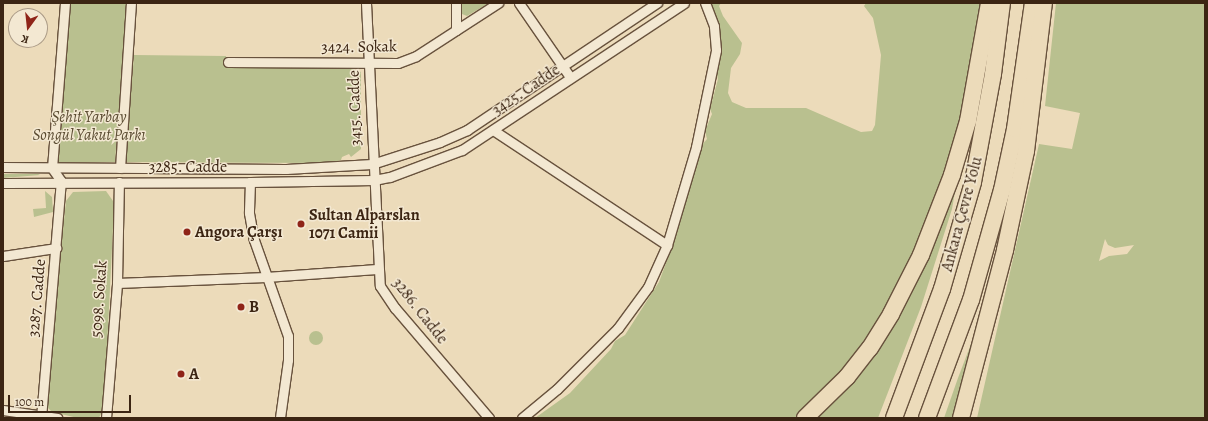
<!DOCTYPE html>
<meta charset="utf-8">
<style>
body{margin:0}
#map{position:relative;width:1208px;height:421px;overflow:hidden;background:#ecdbba;font-family:Alegreya,serif}
div>[style]{position:absolute}
[style*='--x']{left:calc(var(--x)*1px);top:calc(var(--y)*1px);width:calc(var(--w)*1px);rotate:calc(var(--a)*1deg)}
.green>*{inset:0;background:#b9c08f}
.round{border-radius:50%}
.roads{filter:drop-shadow(1px 0 #68523d) drop-shadow(-1px 0 #68523d) drop-shadow(0 1px #68523d) drop-shadow(0 -1px #68523d)}
.street>*{height:9px;margin:-4.5px;padding:0 4.5px;transform-origin:4.5px;border-radius:4.5px;background:#f3e8d2}
.highway>*{height:16px;margin:-8px;padding:0 8px;transform-origin:8px;border-radius:8px;background:#ecdbba}
.dots>*{width:11px;height:11px;translate:-50% -50%;box-sizing:border-box;border:2px solid #f3e8d2;border-radius:50%}
span{translate:-50% -50%;white-space:nowrap;text-align:center;line-height:1.15;-webkit-text-stroke:3px #f3e8d2;paint-order:stroke}
.street-label{font-size:16px;color:#3c2513}
.park-label{font-size:16px;color:#5b4c32;font-style:italic}
.poi-label{font-size:16px;color:#3c2513;font-weight:700}
.left{translate:0 -50%;text-align:left}
.frame{position:absolute;inset:0;border:4px solid #3c2513;pointer-events:none}
.north{position:absolute;left:8px;top:8px;width:40px;height:40px;box-sizing:border-box;background:#f3e8d2;border:1px solid #aa9a86;border-radius:50%;rotate:195deg;font-size:11px;font-weight:700;line-height:16px;text-align:center;color:#3c2513}
.north::after{content:'';display:block;margin:auto;width:14px;height:18px;background:#8f2418;clip-path:polygon(50% 0,100% 100%,50% 72%,0 100%)}
.scale{position:absolute;left:8px;top:395px;width:123px;height:18px;box-sizing:border-box;border:2px solid #3c2513;border-top:0;padding-left:5px;font-size:12px;line-height:14px;white-space:nowrap;color:#3c2513;-webkit-text-stroke:3px #f3e8d2;paint-order:stroke}
</style>
<div id="map">
<div class="green">
<i style="clip-path:polygon(70px 3px,127px 3px,115px 162px,57px 162px)"></i>
<i style="clip-path:polygon(462px 3px,489px 3px,467px 16px,462px 14px)"></i>
<i style="clip-path:polygon(709px 3px,721px 3px,719px 6px,723px 16px,742px 43px,740px 54px,731px 68px,728px 93px,732px 102px,746px 108px,806px 108px,861px 132px,872px 131px,875px 125px,881px 55px,873px 18px,864px 6px,866px 3px,984px 3px,974px 74px,935px 210px,877px 324px,850px 363px,795px 418px,535px 418px,570px 393px,611px 349px,615px 341px,625px 335px,659px 282px,677px 233px,702px 145px,707px 139px,705px 131px,712px 114px,710px 109px,718px 79px,716px 72px,721px 37px)"></i>
<i style="clip-path:polygon(evenodd,1056px 3px,1205px 3px,1205px 418px,977px 418px,1039px 144px,1072px 149px,1080px 113px,1045px 106px,1056px 3px,1105px 239px,1108px 245px,1115px 248px,1134px 245px,1127px 254px,1109px 256px,1099px 261px,1105px 239px)"></i>
<i style="clip-path:polygon(134px 55px,226px 56px,225px 66px,351px 68px,361px 72px,361px 149px,351px 157px,349px 154px,342px 157px,341px 160px,331px 163px,125px 162px)"></i>
<i style="clip-path:polygon(3px 174px,38px 174px,40px 175px,3px 178px)"></i>
<i style="clip-path:polygon(957px 180px,952px 209px,921px 307px,878px 418px,816px 418px,832px 402px)"></i>
<i style="clip-path:polygon(45px 191px,52px 197px,53px 212px,34px 217px,33px 209px,46px 208px)"></i>
<i style="clip-path:polygon(106px 191px,113px 201px,114px 208px,104px 407px,99px 418px,78px 418px,52px 412px,48px 408px,49px 362px,66px 201px,73px 192px)"></i>
<i style="clip-path:polygon(982px 315px,954px 418px,944px 418px,958px 378px)"></i>
<i class="round" style="left:309px;top:331px;width:14px;height:14px"></i>
</div>
<div class="roads">
<div class="street">
<i style="--x:366;--y:3;--w:283;--a:87.2"></i>
<i style="--x:380;--y:286;--w:27;--a:56"></i>
<i style="--x:395;--y:308;--w:145;--a:49.5"></i>
<i style="--x:456;--y:3;--w:27;--a:90"></i>
<i style="--x:519;--y:3;--w:90;--a:55.4"></i>
<i style="--x:228;--y:62;--w:170;--a:0.3"></i>
<i style="--x:398;--y:63;--w:19;--a:-21"></i>
<i style="--x:416;--y:56;--w:98;--a:-32.9"></i>
<i style="--x:493;--y:130;--w:209;--a:33.5"></i>
<i style="--x:3;--y:167;--w:283;--a:0.4"></i>
<i style="--x:286;--y:169;--w:86;--a:-3.3"></i>
<i style="--x:372;--y:164;--w:71;--a:-17.9"></i>
<i style="--x:440;--y:142;--w:30;--a:-24"></i>
<i style="--x:467;--y:130;--w:229;--a:-33.8"></i>
<i style="--x:120;--y:168;--w:165;--a:-86.2"></i>
<i style="--x:250;--y:182;--w:31;--a:92"></i>
<i style="--x:249;--y:213;--w:27;--a:80"></i>
<i style="--x:254;--y:240;--w:102;--a:70.5"></i>
<i style="--x:288;--y:336;--w:24;--a:90"></i>
<i style="--x:288;--y:360;--w:59;--a:97.9"></i>
<i style="--x:3;--y:183;--w:247;--a:-0.2"></i>
<i style="--x:250;--y:182;--w:124;--a:-0.9"></i>
<i style="--x:374;--y:180;--w:16;--a:-11"></i>
<i style="--x:390;--y:177;--w:77;--a:-20.6"></i>
<i style="--x:462;--y:150;--w:266;--a:-33.5"></i>
<i style="--x:3;--y:256;--w:54;--a:-8.6"></i>
<i style="--x:117;--y:283;--w:149;--a:-2.3"></i>
<i style="--x:266;--y:277;--w:111;--a:-4.1"></i>
<i style="--x:3;--y:410;--w:55;--a:8.4"></i>
<i style="--x:41;--y:418;--w:238;--a:-85.2"></i>
<i style="--x:61;--y:181;--w:16;--a:-125"></i>
<i style="--x:52;--y:168;--w:166;--a:-85.5"></i>
<i style="--x:106;--y:418;--w:135;--a:-85.3"></i>
<i style="--x:117;--y:283;--w:101;--a:-88.9"></i>
<i style="--x:522;--y:418;--w:45;--a:-39.6"></i>
<i style="--x:557;--y:389;--w:86;--a:-45"></i>
<i style="--x:618;--y:328;--w:51;--a:-53.8"></i>
<i style="--x:648;--y:287;--w:46;--a:-65.7"></i>
<i style="--x:667;--y:245;--w:102;--a:-73.5"></i>
<i style="--x:696;--y:147;--w:99;--a:-78.3"></i>
<i style="--x:716;--y:50;--w:24;--a:-95"></i>
<i style="--x:714;--y:26;--w:25;--a:-111"></i>
</div>
<div class="highway">
<i style="--x:805;--y:418;--w:59;--a:-44.3"></i>
<i style="--x:847;--y:377;--w:37;--a:-52"></i>
<i style="--x:870;--y:348;--w:40;--a:-58"></i>
<i style="--x:891;--y:314;--w:66;--a:-63"></i>
<i style="--x:921;--y:255;--w:86;--a:-68.8"></i>
<i style="--x:952;--y:175;--w:56;--a:-73.5"></i>
<i style="--x:968;--y:121;--w:120;--a:-79.9"></i>
<i style="--x:894;--y:418;--w:138;--a:-69.6"></i>
<i style="--x:942;--y:289;--w:111;--a:-73.8"></i>
<i style="--x:973;--y:182;--w:110;--a:-79.5"></i>
<i style="--x:993;--y:74;--w:72;--a:-82.8"></i>
<i style="--x:927;--y:418;--w:126;--a:-69.6"></i>
<i style="--x:971;--y:300;--w:114;--a:-74.3"></i>
<i style="--x:1002;--y:190;--w:62;--a:-78"></i>
<i style="--x:1015;--y:129;--w:127;--a:-81.9"></i>
<i style="--x:961;--y:418;--w:174;--a:-75.3"></i>
<i style="--x:1005;--y:250;--w:101;--a:-78"></i>
<i style="--x:1026;--y:151;--w:149;--a:-83.1"></i>
</div>
</div>
<div class="dots">
<i style="left:301px;top:224px;background:#8f2418"></i>
<i style="left:187px;top:232px;background:#8f2418"></i>
<i style="left:241px;top:307px;background:#8f2418"></i>
<i style="left:181px;top:374px;background:#8f2418"></i>
</div>
<div class="street-label">
<span style="left:359px;top:47px;rotate:-1deg">3424. Sokak</span>
<span style="left:526px;top:90px;rotate:-34deg">3425. Cadde</span>
<span style="left:355px;top:108px;rotate:-92deg">3415. Cadde</span>
<span style="left:188px;top:167px">3285. Cadde</span>
<span style="left:962px;top:214px;rotate:-75deg">Ankara Çevre Yolu</span>
<span style="left:37px;top:298px;rotate:-85deg">3287. Cadde</span>
<span style="left:99px;top:299px;rotate:-86deg">5098. Sokak</span>
<span style="left:420px;top:311px;rotate:52deg">3286. Cadde</span>
</div>
<div class="park-label">
<span style="left:89px;top:126px">Şehit Yarbay<br>Songül Yakut Parkı</span>
</div>
<div class="poi-label">
<span class="left" style="left:309px;top:224px">Sultan Alparslan<br>1071 Camii</span>
<span class="left" style="left:195px;top:232px">Angora Çarşı</span>
<span class="left" style="left:249px;top:307px">B</span>
<span class="left" style="left:189px;top:374px">A</span>
</div>
<div class="frame"></div>
<div class="north">K</div>
<div class="scale">100 m</div>
</div>
